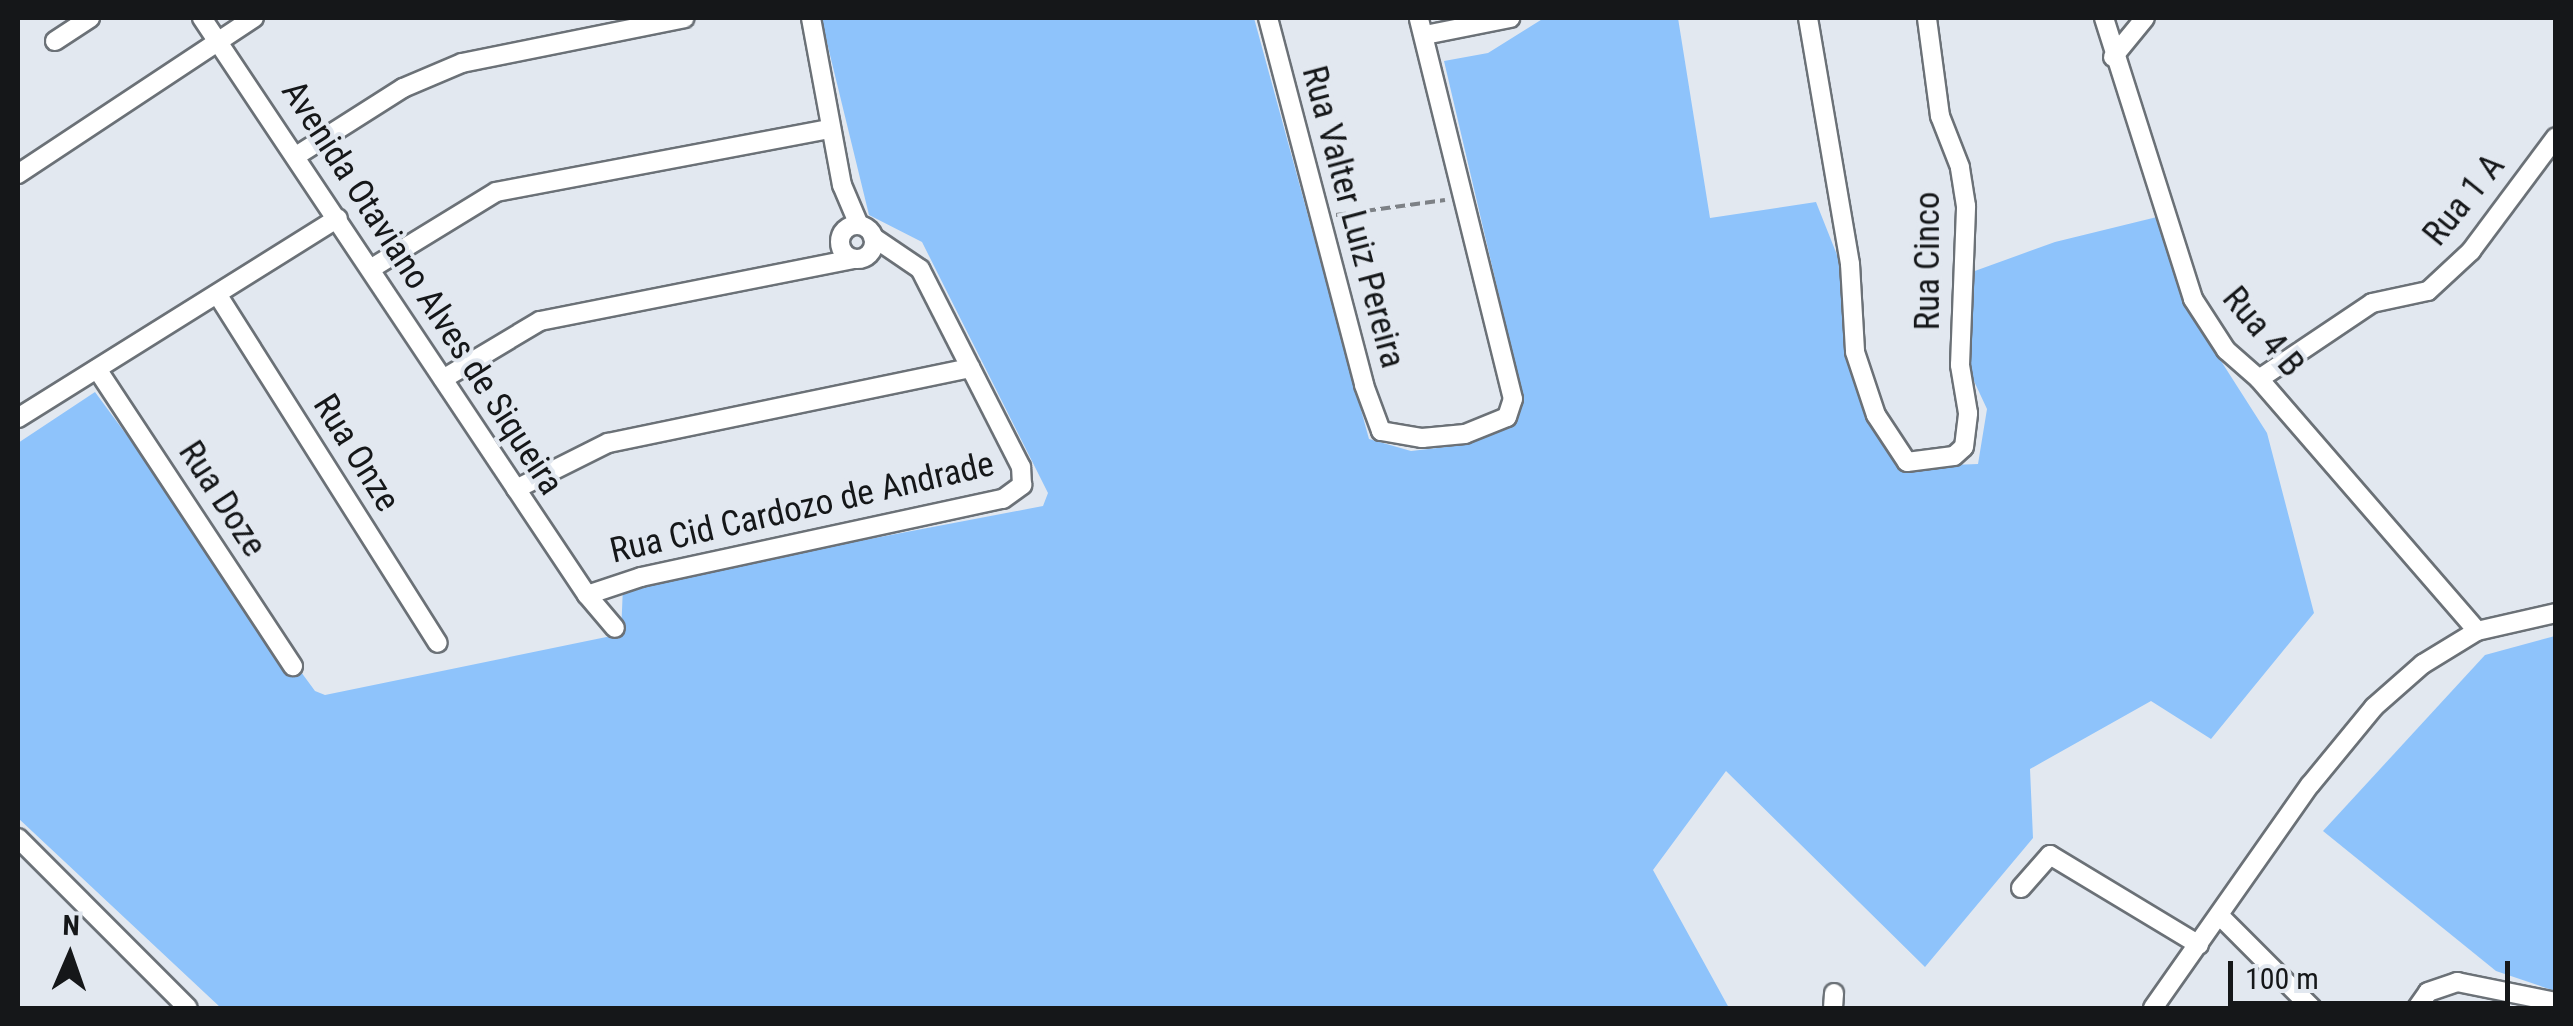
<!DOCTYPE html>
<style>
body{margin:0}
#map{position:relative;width:2573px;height:1026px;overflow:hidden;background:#e2e8f0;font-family:"Roboto Condensed",sans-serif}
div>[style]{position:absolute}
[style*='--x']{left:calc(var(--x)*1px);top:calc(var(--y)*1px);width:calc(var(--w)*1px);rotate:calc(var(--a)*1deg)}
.green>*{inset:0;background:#8ec3fb}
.path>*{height:4px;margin-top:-2px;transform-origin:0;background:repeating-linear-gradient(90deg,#7d8186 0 10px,transparent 0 15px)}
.roads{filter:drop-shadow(2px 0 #6b7177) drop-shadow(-2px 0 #6b7177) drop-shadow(0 2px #6b7177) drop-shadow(0 -2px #6b7177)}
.minor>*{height:18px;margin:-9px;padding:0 9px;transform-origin:9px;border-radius:9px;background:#fff}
.minor>.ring{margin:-9px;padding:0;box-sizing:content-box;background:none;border:18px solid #fff;border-radius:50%}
span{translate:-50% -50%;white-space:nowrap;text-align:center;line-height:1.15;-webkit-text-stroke:8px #e2e8f0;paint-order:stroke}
.street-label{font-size:35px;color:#151719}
.frame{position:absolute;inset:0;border:20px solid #151719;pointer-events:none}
.north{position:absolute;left:20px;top:906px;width:100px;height:100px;-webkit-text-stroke:8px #e2e8f0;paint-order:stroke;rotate:2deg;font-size:28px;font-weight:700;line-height:40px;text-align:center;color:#151719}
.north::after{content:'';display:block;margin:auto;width:35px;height:45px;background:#151719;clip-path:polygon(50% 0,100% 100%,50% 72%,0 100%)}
.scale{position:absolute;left:2228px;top:961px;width:282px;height:45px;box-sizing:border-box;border:5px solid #151719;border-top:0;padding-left:12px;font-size:30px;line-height:35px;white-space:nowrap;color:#151719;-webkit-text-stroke:8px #e2e8f0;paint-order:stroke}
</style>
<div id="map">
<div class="green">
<i style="clip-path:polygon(821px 18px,1254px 18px,1369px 439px,1411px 451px,1463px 445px,1515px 424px,1523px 398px,1444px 61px,1488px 53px,1544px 18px,1678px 18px,1710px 218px,1816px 202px,1841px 265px,1845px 357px,1870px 420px,1899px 467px,1978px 464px,1987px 409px,1966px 364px,1972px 272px,2055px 242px,2157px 217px,2184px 303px,2267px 433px,2314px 613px,2211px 739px,2151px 701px,2030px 769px,2033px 838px,1925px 967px,1726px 771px,1653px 870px,1729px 1008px,221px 1008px,18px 818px,18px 443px,95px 392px,315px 691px,325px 695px,621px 634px,623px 586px,1043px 506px,1048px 493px,922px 242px,869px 215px)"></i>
<i style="clip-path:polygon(2555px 636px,2556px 636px,2555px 991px,2496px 971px,2323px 831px,2485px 655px)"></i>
</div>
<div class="path">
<i style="--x:1336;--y:215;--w:110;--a:-7.8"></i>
</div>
<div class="roads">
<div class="minor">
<i style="--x:202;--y:18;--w:694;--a:56.29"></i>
<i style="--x:587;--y:595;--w:43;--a:49.7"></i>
<i style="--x:811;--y:18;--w:170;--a:79.5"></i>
<i style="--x:842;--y:185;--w:43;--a:67"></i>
<i style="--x:1268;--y:18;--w:379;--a:75.3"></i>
<i style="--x:1364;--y:385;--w:49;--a:69.7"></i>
<i style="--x:1381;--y:431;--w:42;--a:9.7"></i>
<i style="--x:1422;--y:438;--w:43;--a:-5.3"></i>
<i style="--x:1465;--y:434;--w:45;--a:-22"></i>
<i style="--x:1507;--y:417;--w:19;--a:-72"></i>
<i style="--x:1513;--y:399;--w:392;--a:-103.9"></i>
<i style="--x:1808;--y:18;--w:250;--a:80.3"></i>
<i style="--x:1850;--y:264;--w:88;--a:86.7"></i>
<i style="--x:1855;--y:352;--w:66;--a:71.6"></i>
<i style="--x:1876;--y:415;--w:56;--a:56.6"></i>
<i style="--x:1907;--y:462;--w:47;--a:-7.3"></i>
<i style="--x:1954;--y:456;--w:13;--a:-42"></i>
<i style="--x:1964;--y:447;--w:34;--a:-83"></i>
<i style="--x:1968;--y:413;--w:49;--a:-99.5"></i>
<i style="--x:1960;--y:365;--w:159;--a:-87.8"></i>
<i style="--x:1966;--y:206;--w:39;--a:-99"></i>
<i style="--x:1960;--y:167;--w:55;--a:-111.4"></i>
<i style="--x:1940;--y:116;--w:99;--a:-97.6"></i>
<i style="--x:2104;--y:18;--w:295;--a:72.4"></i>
<i style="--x:2193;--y:299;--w:61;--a:57.1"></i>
<i style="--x:2226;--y:350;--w:44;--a:41.3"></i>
<i style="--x:2259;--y:379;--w:333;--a:49.1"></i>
<i style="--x:1425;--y:35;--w:87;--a:-11.3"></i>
<i style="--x:55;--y:41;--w:42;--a:-33.3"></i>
<i style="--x:2113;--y:57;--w:50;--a:-50.6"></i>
<i style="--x:296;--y:156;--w:127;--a:-32.4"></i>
<i style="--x:403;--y:88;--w:64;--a:-23"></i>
<i style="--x:462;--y:63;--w:227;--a:-11.4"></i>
<i style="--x:18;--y:174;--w:283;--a:-33.5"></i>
<i class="ring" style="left:840px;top:225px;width:16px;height:16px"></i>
<i style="--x:372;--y:268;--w:145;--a:-31.5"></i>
<i style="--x:496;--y:192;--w:340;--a:-10.7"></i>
<i style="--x:219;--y:297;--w:409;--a:57.7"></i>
<i style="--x:97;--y:369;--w:356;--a:56.6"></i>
<i style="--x:443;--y:379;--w:113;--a:-30.9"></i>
<i style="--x:540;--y:321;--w:320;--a:-11.2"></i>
<i style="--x:2259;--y:379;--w:136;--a:-33.9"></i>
<i style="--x:2372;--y:303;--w:57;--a:-12.1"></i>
<i style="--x:2428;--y:291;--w:59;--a:-42.9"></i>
<i style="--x:2471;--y:251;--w:142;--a:-53.3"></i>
<i style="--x:18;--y:418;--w:377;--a:-32"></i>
<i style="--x:516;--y:489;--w:103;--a:-26.6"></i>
<i style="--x:608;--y:443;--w:370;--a:-11.7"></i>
<i style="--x:587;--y:595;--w:57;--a:-18.4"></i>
<i style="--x:641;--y:577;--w:370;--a:-12.2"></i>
<i style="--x:1003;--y:499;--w:24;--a:-36"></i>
<i style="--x:1022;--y:485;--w:18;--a:-93"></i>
<i style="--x:1021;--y:467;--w:222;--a:-117"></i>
<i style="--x:920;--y:269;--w:57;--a:-145.8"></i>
<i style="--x:18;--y:838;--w:240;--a:45"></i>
<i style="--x:2021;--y:888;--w:44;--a:-48.7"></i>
<i style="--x:2050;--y:855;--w:174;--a:31.1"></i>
<i style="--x:2219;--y:915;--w:132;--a:45"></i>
<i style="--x:1833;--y:1008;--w:15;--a:-86"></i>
<i style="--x:2153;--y:1008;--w:273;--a:-54.9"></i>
<i style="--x:2310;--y:785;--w:101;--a:-50.6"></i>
<i style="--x:2374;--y:707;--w:65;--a:-41.3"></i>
<i style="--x:2423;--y:664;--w:63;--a:-31.4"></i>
<i style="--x:2477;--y:631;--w:81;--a:-12.8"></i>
<i style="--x:2417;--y:1008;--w:19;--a:-55"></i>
<i style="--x:2428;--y:992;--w:31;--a:-19"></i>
<i style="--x:2457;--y:982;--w:101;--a:11.4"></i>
</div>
</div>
<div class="street-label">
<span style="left:2464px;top:200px;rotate:-51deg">Rua 1 A</span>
<span style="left:1353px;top:217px;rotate:75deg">Rua Valter Luiz Pereira</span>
<span style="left:1928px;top:261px;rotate:-90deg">Rua Cinco</span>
<span style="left:422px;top:288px;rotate:57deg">Avenida Otaviano Alves de Siqueira</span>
<span style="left:2263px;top:332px;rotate:50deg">Rua 4 B</span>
<span style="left:356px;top:453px;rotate:58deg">Rua Onze</span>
<span style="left:222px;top:499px;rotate:57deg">Rua Doze</span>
<span style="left:802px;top:508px;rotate:-13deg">Rua Cid Cardozo de Andrade</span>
</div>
<div class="frame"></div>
<div class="north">N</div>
<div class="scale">100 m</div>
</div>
